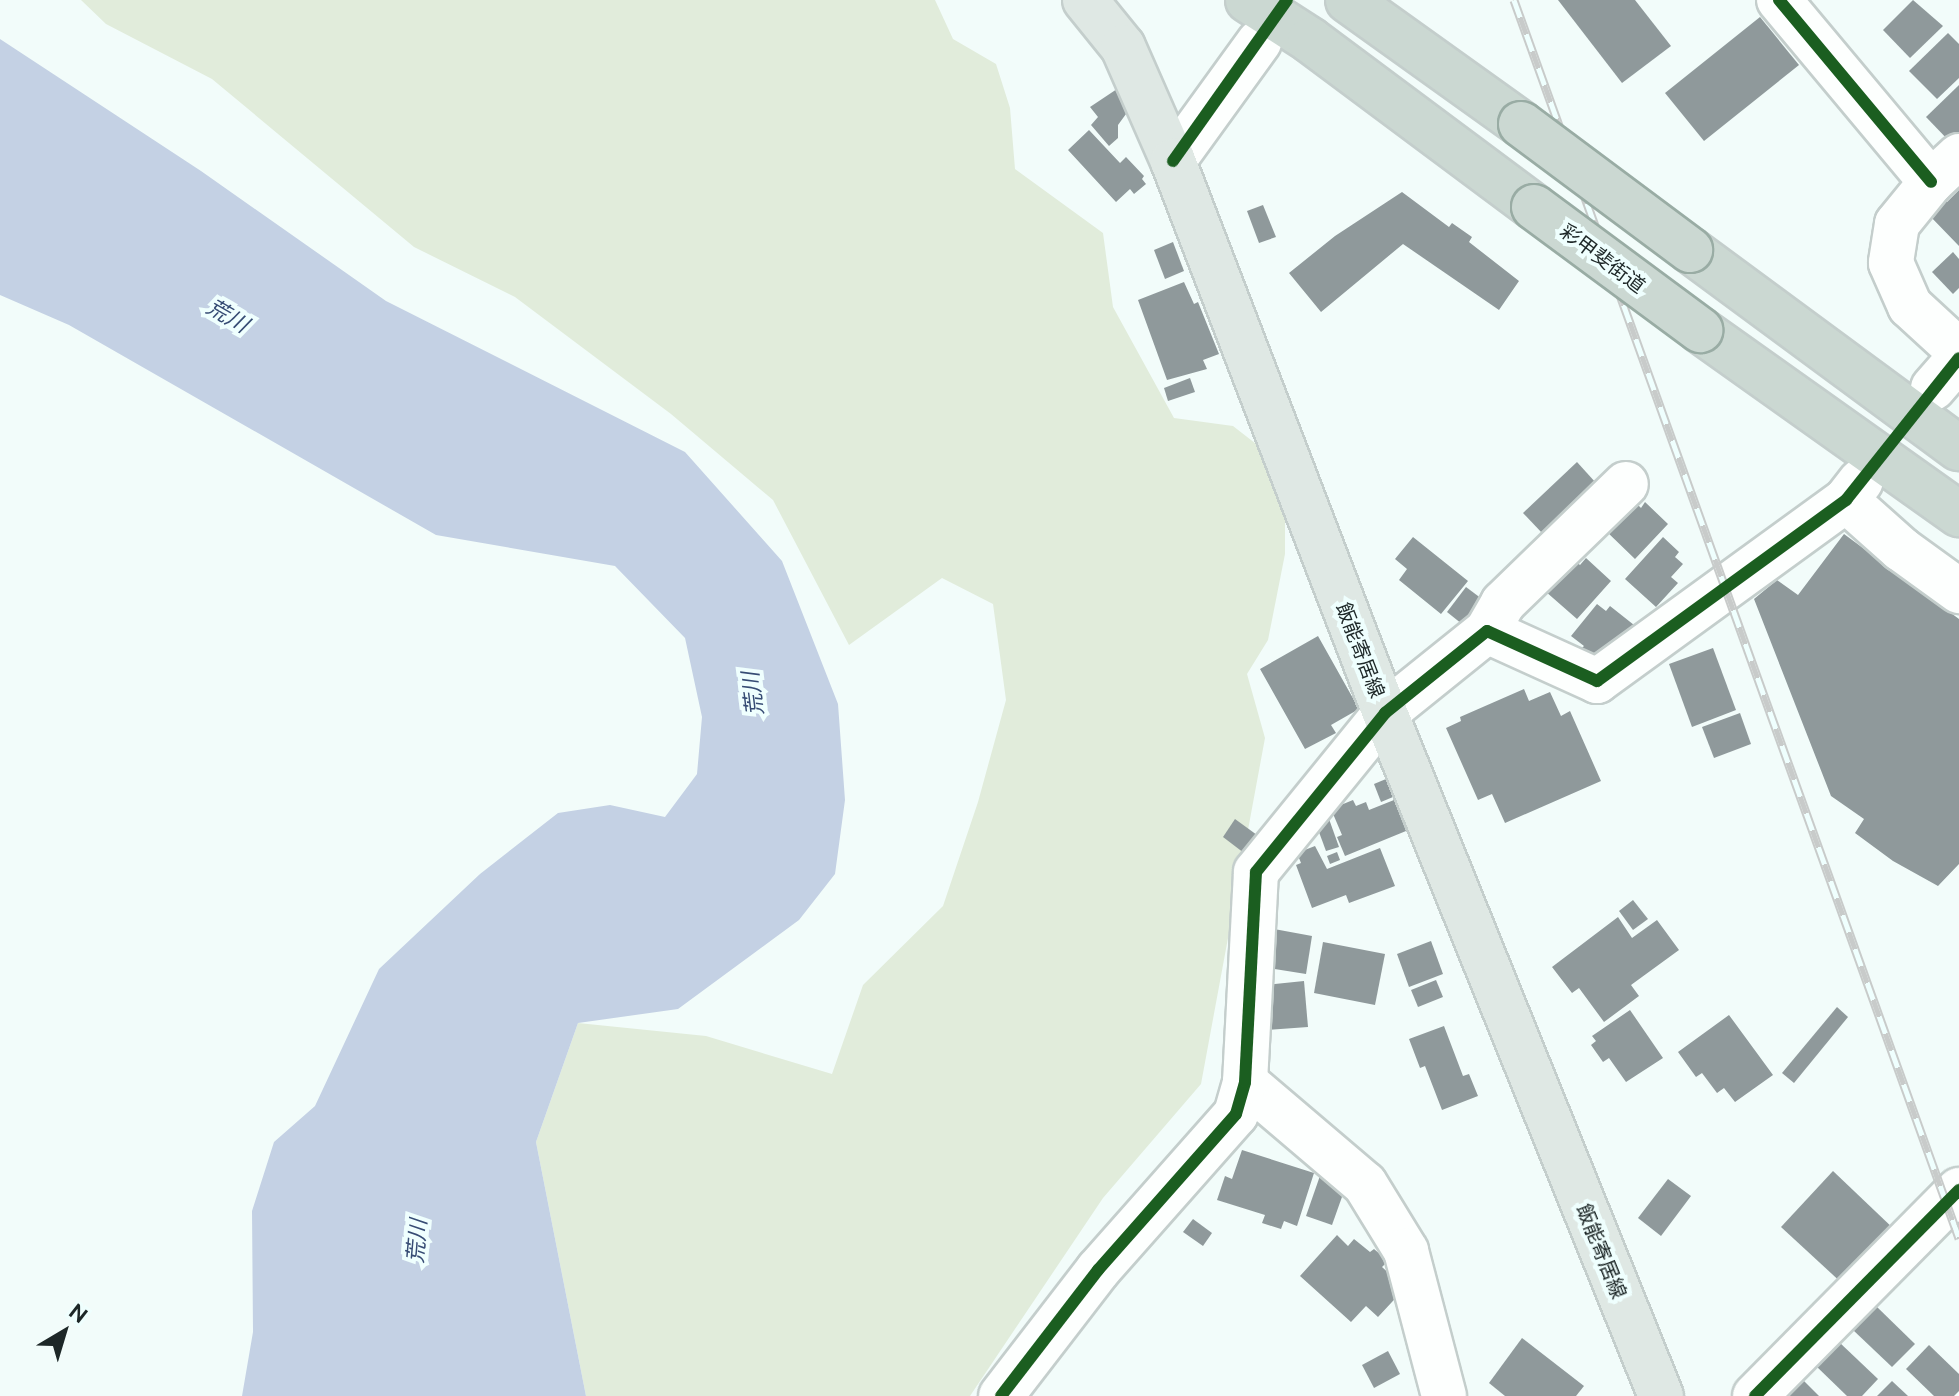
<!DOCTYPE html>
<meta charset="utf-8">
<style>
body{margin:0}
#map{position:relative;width:1959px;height:1396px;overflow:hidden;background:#f2fcfa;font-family:Ubuntu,"Noto Sans JP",sans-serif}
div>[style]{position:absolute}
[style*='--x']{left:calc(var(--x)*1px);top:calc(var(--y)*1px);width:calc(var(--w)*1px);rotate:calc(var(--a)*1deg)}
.green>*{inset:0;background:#e1ecdb}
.water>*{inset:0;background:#c4d1e4}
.building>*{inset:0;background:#8f999b}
.roads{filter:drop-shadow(2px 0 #c4cecc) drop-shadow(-2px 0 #c4cecc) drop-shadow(0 2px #c4cecc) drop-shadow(0 -2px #c4cecc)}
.minor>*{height:44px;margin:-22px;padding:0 22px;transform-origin:22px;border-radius:22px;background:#fdfffe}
.major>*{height:44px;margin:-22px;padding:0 22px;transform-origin:22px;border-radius:22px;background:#dfe8e4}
.highway>*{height:44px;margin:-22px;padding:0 22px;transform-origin:22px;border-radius:22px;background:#cbd8d2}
.rail>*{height:9px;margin-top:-4.5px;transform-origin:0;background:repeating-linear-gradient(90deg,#effffe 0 18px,#c8cbca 0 36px);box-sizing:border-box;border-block:2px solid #c8cbca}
.bridges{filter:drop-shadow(2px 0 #99aca4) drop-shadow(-2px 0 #99aca4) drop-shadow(0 2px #99aca4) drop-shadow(0 -2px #99aca4)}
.highway-bridge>*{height:44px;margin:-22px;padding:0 22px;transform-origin:22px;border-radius:22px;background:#cbd8d2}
.cycleway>*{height:12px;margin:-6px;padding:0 6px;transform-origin:6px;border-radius:6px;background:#1b5e20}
span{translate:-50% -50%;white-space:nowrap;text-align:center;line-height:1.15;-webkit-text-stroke:8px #effffe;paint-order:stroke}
.street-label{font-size:20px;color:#1d2727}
.water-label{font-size:22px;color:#364c74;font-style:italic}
.north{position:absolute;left:24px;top:1292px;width:80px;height:80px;-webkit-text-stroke:6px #effffe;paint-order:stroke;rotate:38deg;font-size:22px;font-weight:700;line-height:32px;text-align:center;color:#1d2727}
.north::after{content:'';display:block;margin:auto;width:28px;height:36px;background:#1d2727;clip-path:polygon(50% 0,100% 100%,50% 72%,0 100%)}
</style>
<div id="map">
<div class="green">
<i style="clip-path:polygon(81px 0,935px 0,953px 39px,996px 64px,1010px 108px,1015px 169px,1103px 233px,1113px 307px,1174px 418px,1233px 426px,1269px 454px,1285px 508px,1285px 554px,1268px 640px,1247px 674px,1265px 738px,1201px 1084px,1103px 1198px,970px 1396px,586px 1396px,536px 1142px,578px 1023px,706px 1036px,832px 1074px,863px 985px,943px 906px,978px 802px,1006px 700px,993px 604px,942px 578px,849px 645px,773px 500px,671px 414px,515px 297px,414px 247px,212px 79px,106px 24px)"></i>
</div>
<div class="water">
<i style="clip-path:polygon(0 39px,201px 171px,386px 301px,685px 452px,782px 561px,838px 704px,845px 800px,835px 874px,799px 920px,678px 1009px,578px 1023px,536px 1142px,586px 1396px,242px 1396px,253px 1332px,252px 1211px,274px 1142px,315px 1106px,379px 969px,480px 874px,558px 813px,610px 805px,665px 817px,697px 774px,702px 717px,685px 638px,615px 566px,436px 535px,69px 325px,0 295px)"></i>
</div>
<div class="building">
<i style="clip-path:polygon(1558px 0,1635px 0,1671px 46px,1622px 83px)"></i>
<i style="clip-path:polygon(1913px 0,1943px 26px,1910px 58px,1883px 30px)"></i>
<i style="clip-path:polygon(1760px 17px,1799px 65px,1704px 141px,1665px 93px)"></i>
<i style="clip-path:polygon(1948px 33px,1959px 44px,1959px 78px,1937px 99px,1909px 71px)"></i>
<i style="clip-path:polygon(1959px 85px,1959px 137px,1952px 144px,1926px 117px)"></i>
<i style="clip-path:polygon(1117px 89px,1126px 114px,1118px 125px,1118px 138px,1109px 146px,1091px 125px,1098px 117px,1090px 107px)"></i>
<i style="clip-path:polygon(1089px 130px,1120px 163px,1126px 157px,1144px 176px,1142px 179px,1146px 184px,1134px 194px,1130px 189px,1116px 202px,1068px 150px)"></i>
<i style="clip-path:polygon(1959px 190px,1959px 246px,1927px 213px,1943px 197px,1947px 202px)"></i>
<i style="clip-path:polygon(1402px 192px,1449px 227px,1452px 223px,1472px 237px,1469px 242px,1519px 281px,1499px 310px,1403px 244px,1321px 312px,1289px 273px,1335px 236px)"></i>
<i style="clip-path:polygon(1263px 205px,1276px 237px,1259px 243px,1247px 211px)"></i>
<i style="clip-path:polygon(1173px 242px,1184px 271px,1165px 279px,1154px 250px)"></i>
<i style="clip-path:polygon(1953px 252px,1959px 259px,1959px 288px,1953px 294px,1932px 272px)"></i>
<i style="clip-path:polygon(1184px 282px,1194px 304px,1198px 302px,1219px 354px,1203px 360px,1207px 369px,1167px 380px,1138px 300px)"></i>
<i style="clip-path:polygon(1190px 378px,1195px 392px,1168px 401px,1164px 388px)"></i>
<i style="clip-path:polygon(1577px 462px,1596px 483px,1543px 534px,1523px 513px)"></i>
<i style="clip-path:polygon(1633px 500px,1641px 508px,1645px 502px,1668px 524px,1635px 559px,1605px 530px)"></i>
<i style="clip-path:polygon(1844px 534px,1959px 619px,1959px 864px,1938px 886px,1893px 861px,1855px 833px,1864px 819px,1831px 796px,1754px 599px,1777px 580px,1798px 595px)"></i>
<i style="clip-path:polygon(1413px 537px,1468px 581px,1441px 614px,1399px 580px,1407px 569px,1395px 559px)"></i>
<i style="clip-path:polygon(1663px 537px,1679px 552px,1675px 557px,1683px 564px,1671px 577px,1678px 583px,1656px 607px,1625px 579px)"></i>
<i style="clip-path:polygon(1586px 558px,1611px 581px,1577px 619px,1545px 591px,1573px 559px,1580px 565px)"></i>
<i style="clip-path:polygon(1466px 587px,1482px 599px,1462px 624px,1447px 612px)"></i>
<i style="clip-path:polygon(1597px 604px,1606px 611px,1610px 606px,1634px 625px,1605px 661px,1580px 650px,1584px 646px,1571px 636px)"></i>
<i style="clip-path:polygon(1318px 636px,1359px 709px,1331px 725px,1336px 733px,1305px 749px,1260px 669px)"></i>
<i style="clip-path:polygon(1713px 648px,1736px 710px,1692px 727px,1669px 664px)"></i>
<i style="clip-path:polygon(1524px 689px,1529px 701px,1550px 692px,1561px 716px,1570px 711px,1601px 781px,1505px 823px,1492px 794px,1478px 800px,1446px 728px,1461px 721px,1460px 717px)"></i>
<i style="clip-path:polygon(1740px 713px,1751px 744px,1714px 758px,1702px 727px)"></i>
<i style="clip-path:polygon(1386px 779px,1393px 797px,1381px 802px,1374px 784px)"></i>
<i style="clip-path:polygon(1353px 800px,1356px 806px,1366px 802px,1369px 810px,1394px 800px,1406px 831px,1345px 856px,1337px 837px,1342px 835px,1331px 809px)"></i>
<i style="clip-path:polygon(1235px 819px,1257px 835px,1244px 853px,1223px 837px)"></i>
<i style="clip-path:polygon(1329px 819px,1339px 847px,1326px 851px,1316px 824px)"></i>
<i style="clip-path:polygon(1315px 846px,1327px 869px,1380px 848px,1395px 886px,1349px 903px,1346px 895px,1312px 908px,1296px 865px,1301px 863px,1297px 853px)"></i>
<i style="clip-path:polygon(1337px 852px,1340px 860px,1330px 864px,1327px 856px)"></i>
<i style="clip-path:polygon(1633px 900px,1648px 919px,1633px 930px,1619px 911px)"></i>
<i style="clip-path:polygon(1618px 917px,1632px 938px,1657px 920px,1679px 950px,1631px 985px,1639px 996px,1604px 1022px,1579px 988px,1572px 993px,1552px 967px)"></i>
<i style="clip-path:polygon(1268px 928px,1312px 936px,1306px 974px,1262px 967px)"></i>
<i style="clip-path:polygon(1431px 941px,1443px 974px,1409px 987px,1397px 954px)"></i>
<i style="clip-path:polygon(1323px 942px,1385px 954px,1375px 1005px,1314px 993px)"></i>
<i style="clip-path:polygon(1436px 980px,1443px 997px,1418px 1007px,1411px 990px)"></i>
<i style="clip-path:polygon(1304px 981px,1308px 1027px,1268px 1030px,1265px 985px)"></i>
<i style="clip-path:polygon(1837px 1007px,1848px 1017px,1794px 1083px,1782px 1073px)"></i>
<i style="clip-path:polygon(1630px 1010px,1663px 1058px,1626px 1082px,1609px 1058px,1603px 1062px,1591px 1045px,1596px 1041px,1592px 1036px)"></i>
<i style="clip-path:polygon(1729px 1015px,1773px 1075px,1735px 1102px,1724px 1088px,1717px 1093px,1702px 1073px,1696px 1077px,1678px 1052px)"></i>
<i style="clip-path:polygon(1444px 1026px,1463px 1076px,1469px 1074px,1478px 1096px,1442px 1110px,1425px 1066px,1420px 1068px,1409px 1039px)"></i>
<i style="clip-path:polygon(1242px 1150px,1314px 1173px,1297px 1226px,1284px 1221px,1281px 1229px,1262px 1223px,1265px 1215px,1217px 1200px,1225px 1176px,1232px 1179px)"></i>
<i style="clip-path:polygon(1322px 1170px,1348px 1180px,1332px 1225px,1306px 1216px)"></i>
<i style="clip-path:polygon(1833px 1171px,1896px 1231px,1845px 1286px,1781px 1227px)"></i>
<i style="clip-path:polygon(1668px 1179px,1691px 1196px,1661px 1236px,1638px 1218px)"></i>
<i style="clip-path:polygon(1193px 1219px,1212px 1233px,1203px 1246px,1183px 1232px)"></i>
<i style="clip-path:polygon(1337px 1235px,1348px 1246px,1354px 1239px,1370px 1252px,1374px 1249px,1388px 1261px,1382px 1267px,1405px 1288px,1378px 1317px,1366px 1306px,1351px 1322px,1300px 1276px)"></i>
<i style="clip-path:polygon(1876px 1306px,1915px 1344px,1892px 1367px,1853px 1330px)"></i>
<i style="clip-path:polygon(1522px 1338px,1584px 1386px,1576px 1396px,1505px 1396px,1489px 1383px)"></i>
<i style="clip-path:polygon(1839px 1342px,1878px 1379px,1862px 1396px,1847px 1396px,1816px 1366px)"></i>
<i style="clip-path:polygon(1929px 1345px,1959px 1374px,1959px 1391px,1954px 1396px,1934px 1396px,1906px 1369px)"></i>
<i style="clip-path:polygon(1388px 1351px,1400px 1374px,1374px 1388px,1362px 1365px)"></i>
<i style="clip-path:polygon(1803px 1380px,1819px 1396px,1787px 1396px)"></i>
<i style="clip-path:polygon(1892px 1381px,1908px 1396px,1877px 1396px)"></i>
</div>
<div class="roads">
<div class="minor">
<i style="--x:1779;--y:0;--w:237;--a:50.1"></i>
<i style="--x:1959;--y:156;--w:38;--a:137"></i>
<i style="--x:1931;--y:182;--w:54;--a:129"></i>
<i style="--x:1897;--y:224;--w:39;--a:99"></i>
<i style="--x:1891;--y:263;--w:47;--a:66.2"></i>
<i style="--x:1910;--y:306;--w:67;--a:42.6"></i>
<i style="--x:1173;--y:161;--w:147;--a:-54.1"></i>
<i style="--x:1933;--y:388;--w:40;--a:-49"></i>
<i style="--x:1846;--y:500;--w:74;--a:41.7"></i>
<i style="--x:1901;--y:549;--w:72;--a:35.9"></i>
<i style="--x:1487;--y:631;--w:32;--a:-60"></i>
<i style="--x:1503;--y:603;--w:171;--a:-44.1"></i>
<i style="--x:1245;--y:1082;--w:157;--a:40.4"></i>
<i style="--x:1365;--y:1184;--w:79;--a:58.5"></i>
<i style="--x:1406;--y:1251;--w:150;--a:75.3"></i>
<i style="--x:1001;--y:1396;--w:159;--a:-52.4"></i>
<i style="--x:1098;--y:1270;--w:208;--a:-48.5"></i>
<i style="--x:1236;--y:1114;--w:33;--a:-74"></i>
<i style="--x:1245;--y:1082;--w:210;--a:-87"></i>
<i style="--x:1256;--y:872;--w:205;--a:-50.9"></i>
<i style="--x:1385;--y:713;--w:131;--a:-38.8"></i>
<i style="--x:1487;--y:631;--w:121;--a:24.4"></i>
<i style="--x:1597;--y:681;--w:308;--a:-36"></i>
<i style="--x:1846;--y:500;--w:24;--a:-52"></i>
<i style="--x:1755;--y:1396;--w:290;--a:-45.3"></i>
</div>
<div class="major">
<i style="--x:1085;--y:0;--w:60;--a:51"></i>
<i style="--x:1123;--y:47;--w:124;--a:66.3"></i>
<i style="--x:1173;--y:161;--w:591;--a:68.99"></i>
<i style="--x:1385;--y:713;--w:737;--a:68"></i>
</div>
<div class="highway">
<i style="--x:1248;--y:0;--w:74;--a:32.8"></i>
<i style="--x:1310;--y:40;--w:279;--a:36.7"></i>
<i style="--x:1348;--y:0;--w:213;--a:35.6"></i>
<i style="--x:1690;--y:250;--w:334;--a:36.4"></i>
<i style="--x:1700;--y:330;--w:318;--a:35.4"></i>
</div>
</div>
<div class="rail">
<i style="--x:1514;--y:0;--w:1316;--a:70.23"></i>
</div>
<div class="bridges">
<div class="highway-bridge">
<i style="--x:1521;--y:124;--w:211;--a:36.7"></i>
<i style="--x:1534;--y:207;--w:207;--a:36.5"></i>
</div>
</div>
<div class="cycleway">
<i style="--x:1779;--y:0;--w:237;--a:50.1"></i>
<i style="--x:1173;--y:161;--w:197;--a:-54.7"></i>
<i style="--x:1001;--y:1396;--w:159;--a:-52.4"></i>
<i style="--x:1098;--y:1270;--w:208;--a:-48.5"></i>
<i style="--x:1236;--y:1114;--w:33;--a:-74"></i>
<i style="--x:1245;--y:1082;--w:210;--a:-87"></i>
<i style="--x:1256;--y:872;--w:205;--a:-50.9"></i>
<i style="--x:1385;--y:713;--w:131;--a:-38.8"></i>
<i style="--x:1487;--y:631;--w:121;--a:24.4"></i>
<i style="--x:1597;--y:681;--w:308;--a:-36"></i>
<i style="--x:1846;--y:500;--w:181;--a:-51.5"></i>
<i style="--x:1755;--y:1396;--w:290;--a:-45.3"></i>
</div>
<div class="street-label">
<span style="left:1603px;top:258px;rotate:37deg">彩甲斐街道</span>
<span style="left:1361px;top:650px;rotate:69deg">飯能寄居線</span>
<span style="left:1602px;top:1251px;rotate:68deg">飯能寄居線</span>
</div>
<div class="water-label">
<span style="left:228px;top:315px;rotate:30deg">荒川</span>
<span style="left:752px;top:694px;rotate:-97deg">荒川</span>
<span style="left:416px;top:1241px;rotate:-85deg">荒川</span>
</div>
<div class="north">N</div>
</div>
